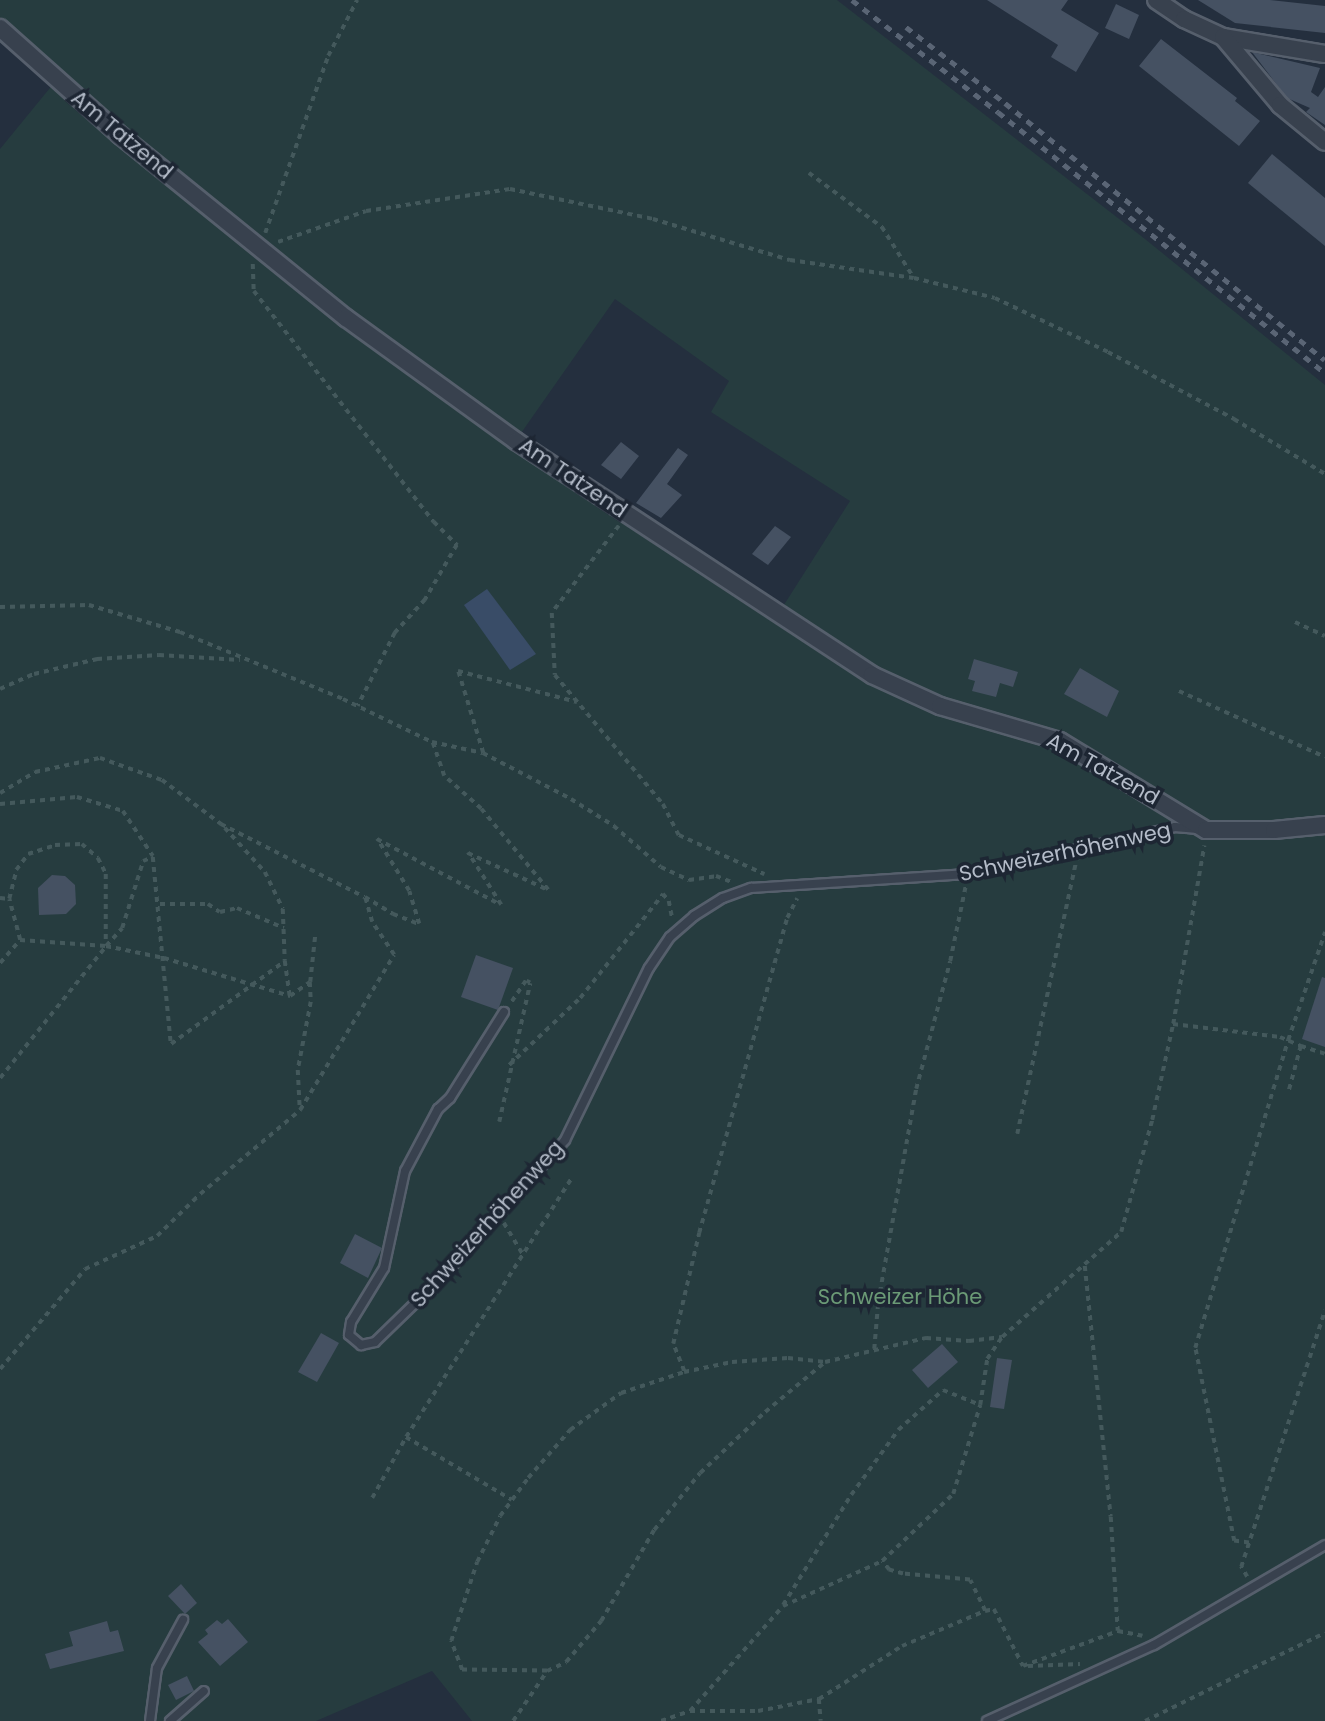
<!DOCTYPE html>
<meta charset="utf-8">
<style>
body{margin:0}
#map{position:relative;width:1325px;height:1721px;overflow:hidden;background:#242f3e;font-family:Poppins,sans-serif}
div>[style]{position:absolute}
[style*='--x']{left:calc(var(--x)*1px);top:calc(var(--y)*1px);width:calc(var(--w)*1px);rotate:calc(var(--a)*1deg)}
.green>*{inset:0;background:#263c3f}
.water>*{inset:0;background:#394c67}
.building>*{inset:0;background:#455162}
.path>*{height:3.5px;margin-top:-1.75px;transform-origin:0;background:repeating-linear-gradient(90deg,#44595c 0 5px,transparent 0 10px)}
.roads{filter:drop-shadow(2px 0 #565f6c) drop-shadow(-2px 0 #565f6c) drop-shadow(0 2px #565f6c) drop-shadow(0 -2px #565f6c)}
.service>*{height:8px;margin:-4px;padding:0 4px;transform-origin:4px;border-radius:4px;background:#38414e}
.minor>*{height:16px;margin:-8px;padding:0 8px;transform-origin:8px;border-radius:8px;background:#38414e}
.rail>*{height:5px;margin-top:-2.5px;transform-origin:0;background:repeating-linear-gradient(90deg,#5a6575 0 7px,transparent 0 14px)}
span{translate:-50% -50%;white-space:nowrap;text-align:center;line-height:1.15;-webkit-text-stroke:7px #1d2633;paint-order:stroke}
.street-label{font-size:21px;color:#b4bcc9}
.park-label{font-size:21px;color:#6b9a76}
</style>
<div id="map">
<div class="green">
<i style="clip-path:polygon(0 0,837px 0,1145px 239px,1325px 385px,1325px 1721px,472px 1721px,432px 1671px,316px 1721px,0 1721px,0 149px,54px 83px,344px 323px,774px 618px,940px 706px,944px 699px,876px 670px,782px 608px,850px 501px,711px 412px,729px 381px,615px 299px,519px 436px,353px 316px,122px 131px,0 21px)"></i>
</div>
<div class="water">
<i style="clip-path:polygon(487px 589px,536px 654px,510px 670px,464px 605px)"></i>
</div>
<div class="building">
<i style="clip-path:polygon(987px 0,1068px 0,1061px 10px,1099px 33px,1076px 72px,1051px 57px,1058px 45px)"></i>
<i style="clip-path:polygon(1198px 0,1270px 0,1325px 6px,1325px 33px,1235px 23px)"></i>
<i style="clip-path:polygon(1116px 4px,1139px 15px,1129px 39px,1105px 28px)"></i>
<i style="clip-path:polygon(1161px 39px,1237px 98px,1235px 101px,1260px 121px,1239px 146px,1139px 66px)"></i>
<i style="clip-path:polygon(1252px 52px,1320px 68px,1311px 92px,1318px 97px,1325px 87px,1325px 125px,1306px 112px,1310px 108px,1287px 98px)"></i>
<i style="clip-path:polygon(1272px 154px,1325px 198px,1325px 246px,1248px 183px)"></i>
<i style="clip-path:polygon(621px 442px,639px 456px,621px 479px,601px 465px)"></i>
<i style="clip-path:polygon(678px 448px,688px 455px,667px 484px,682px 495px,661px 518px,636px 503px)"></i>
<i style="clip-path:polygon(775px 526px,791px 537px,768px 565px,752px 554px)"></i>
<i style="clip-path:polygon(974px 659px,1018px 672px,1013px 687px,1000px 683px,996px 697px,972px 691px,975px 681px,968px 679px)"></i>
<i style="clip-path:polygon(1080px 668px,1119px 691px,1107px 717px,1064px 694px)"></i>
<i style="clip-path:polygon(52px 875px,65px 876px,75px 885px,76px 904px,66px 914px,39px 915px,38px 888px)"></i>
<i style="clip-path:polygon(476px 955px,513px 968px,498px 1010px,461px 997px)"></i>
<i style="clip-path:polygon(1322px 977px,1325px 978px,1325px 1047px,1302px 1039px)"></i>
<i style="clip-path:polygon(355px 1234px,382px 1248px,368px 1278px,340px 1263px)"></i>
<i style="clip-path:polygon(321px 1333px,339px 1343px,317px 1382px,298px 1372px)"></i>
<i style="clip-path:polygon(942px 1344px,958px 1362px,928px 1388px,912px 1370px)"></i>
<i style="clip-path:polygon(997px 1358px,1012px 1360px,1004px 1409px,990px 1407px)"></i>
<i style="clip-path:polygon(181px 1584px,197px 1603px,185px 1614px,168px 1596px)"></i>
<i style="clip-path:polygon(228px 1619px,248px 1642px,220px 1666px,198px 1642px,208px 1634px,205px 1630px,217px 1620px,222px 1624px)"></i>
<i style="clip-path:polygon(107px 1621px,110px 1632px,118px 1630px,124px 1651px,50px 1669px,45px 1654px,73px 1646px,69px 1632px)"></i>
<i style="clip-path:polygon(187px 1676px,194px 1691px,176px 1700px,168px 1685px)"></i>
</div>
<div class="path">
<i style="--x:809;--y:173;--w:91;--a:36.5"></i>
<i style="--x:882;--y:227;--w:60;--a:57.9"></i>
<i style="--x:265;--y:233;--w:188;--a:-70.4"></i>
<i style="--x:328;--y:56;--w:63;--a:-62.6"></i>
<i style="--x:278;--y:242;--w:93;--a:-19.4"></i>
<i style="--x:366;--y:211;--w:146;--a:-8.7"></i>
<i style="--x:510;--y:189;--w:146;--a:11.8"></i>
<i style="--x:653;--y:219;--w:143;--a:16.7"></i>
<i style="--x:790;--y:260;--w:125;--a:8.3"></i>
<i style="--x:914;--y:278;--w:83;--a:13.9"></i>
<i style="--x:995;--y:298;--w:125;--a:25.5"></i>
<i style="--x:1108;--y:352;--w:143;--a:28"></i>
<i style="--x:1234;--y:419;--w:106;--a:31.1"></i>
<i style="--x:253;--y:264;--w:27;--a:88"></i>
<i style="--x:254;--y:291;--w:293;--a:52.1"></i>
<i style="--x:434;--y:522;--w:33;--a:45"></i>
<i style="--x:457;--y:545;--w:64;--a:120.2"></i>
<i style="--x:425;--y:600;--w:45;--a:132.3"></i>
<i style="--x:395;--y:633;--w:82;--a:116.9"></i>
<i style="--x:619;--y:526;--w:110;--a:127.6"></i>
<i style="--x:552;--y:613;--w:62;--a:87.2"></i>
<i style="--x:555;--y:675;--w:168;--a:50.1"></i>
<i style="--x:663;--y:804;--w:35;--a:63"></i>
<i style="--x:679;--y:835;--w:94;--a:24.6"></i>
<i style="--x:0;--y:607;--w:89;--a:-1.3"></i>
<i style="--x:89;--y:605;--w:95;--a:16.5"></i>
<i style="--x:180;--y:632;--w:176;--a:22.3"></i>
<i style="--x:343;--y:699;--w:99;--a:25.8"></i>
<i style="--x:432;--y:742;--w:52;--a:12.2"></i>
<i style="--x:483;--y:753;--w:99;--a:27.6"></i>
<i style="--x:571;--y:799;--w:51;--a:32.1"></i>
<i style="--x:614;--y:826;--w:62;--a:41.1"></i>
<i style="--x:661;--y:867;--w:31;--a:25"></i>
<i style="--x:689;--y:880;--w:27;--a:-8"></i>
<i style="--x:716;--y:876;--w:17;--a:21"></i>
<i style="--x:1295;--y:622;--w:33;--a:25"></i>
<i style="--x:0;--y:689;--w:37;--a:-24"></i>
<i style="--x:34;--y:674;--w:65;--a:-13.4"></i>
<i style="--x:97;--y:659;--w:62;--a:-3.7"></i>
<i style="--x:159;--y:655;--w:81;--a:3.5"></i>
<i style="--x:1179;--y:691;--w:160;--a:24.3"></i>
<i style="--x:483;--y:753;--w:86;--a:-107"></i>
<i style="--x:458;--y:671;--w:123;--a:14.6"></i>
<i style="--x:0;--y:793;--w:41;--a:-31"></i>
<i style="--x:35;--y:772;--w:66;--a:-12.2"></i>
<i style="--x:100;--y:758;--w:66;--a:19.5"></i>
<i style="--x:162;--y:780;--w:74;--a:36.7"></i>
<i style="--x:221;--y:824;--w:161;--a:27"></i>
<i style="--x:0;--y:804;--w:77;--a:-5.2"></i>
<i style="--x:77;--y:797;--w:48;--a:16.9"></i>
<i style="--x:123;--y:811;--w:54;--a:56.3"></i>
<i style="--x:225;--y:828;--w:59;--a:47.7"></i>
<i style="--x:265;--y:872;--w:41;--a:64.1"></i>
<i style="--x:283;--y:909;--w:52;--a:87.8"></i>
<i style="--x:0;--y:898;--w:9;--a:6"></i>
<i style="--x:160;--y:904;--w:48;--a:0"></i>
<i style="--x:208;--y:904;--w:14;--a:34"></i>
<i style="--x:220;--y:912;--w:17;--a:-13"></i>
<i style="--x:237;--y:908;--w:51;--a:23.1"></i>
<i style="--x:20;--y:940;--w:42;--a:-105"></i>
<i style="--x:9;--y:899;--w:30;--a:-76"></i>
<i style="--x:16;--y:870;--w:20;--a:-53"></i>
<i style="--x:28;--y:854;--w:28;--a:-18"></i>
<i style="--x:55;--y:845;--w:27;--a:-2"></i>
<i style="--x:82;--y:844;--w:21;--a:41"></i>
<i style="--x:98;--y:858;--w:18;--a:63"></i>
<i style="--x:106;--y:874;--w:72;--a:90"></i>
<i style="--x:106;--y:946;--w:24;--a:-48"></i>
<i style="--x:122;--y:928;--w:70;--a:-72.6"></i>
<i style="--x:143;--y:861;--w:11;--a:-22"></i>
<i style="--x:153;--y:857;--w:188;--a:84.5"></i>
<i style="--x:171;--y:1044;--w:141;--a:-36.1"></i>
<i style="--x:285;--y:961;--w:35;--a:82"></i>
<i style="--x:290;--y:996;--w:24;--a:-35"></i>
<i style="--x:310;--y:982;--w:20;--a:87"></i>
<i style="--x:311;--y:1002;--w:69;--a:100.8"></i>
<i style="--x:298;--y:1070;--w:40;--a:87.1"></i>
<i style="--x:300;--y:1110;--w:181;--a:-58.8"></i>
<i style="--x:394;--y:955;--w:40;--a:-124"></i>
<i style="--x:372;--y:922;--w:26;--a:-106"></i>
<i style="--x:365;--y:897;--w:33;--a:31"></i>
<i style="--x:393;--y:914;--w:28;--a:21"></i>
<i style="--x:419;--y:924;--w:34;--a:-107"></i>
<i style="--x:409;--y:891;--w:61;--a:-121.6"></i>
<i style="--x:377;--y:839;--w:140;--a:28"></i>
<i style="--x:501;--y:905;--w:62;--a:-122.4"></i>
<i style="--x:468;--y:853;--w:88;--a:24.8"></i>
<i style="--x:548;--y:890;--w:105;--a:-129.6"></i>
<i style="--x:481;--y:809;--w:50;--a:-138.3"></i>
<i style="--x:444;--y:776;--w:36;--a:-109"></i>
<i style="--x:20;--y:940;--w:86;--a:4"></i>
<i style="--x:106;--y:946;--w:59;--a:11.7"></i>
<i style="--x:164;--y:958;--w:132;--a:16.8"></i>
<i style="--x:0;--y:963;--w:30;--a:-49"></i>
<i style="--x:310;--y:982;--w:47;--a:-83.9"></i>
<i style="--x:1173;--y:1024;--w:108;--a:6.9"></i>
<i style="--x:1280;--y:1037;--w:23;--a:23"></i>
<i style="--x:1301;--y:1046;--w:47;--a:104.9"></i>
<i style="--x:1301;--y:1046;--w:25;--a:18"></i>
<i style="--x:509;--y:1065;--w:98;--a:-43.3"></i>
<i style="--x:580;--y:998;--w:133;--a:-51.4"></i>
<i style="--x:663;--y:894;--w:9;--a:49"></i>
<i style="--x:669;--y:901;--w:16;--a:79"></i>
<i style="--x:0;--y:1078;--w:169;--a:-51.2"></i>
<i style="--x:499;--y:1122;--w:142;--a:-77.4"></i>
<i style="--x:530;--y:983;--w:4;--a:-153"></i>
<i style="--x:526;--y:981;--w:25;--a:124"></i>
<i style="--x:1017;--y:1134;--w:280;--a:-77.8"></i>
<i style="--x:504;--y:1223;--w:37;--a:59"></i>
<i style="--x:1085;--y:1266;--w:252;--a:84.1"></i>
<i style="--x:1111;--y:1517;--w:114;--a:86.5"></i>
<i style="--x:874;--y:1349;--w:47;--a:-85.1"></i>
<i style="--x:878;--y:1302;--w:216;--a:-79.9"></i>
<i style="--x:916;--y:1089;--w:132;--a:-75.1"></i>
<i style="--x:950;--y:961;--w:79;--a:-78.3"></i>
<i style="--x:0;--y:1369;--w:131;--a:-49.6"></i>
<i style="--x:85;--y:1269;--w:79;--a:-24.6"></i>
<i style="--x:157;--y:1236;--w:60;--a:-44.3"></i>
<i style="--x:200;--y:1194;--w:131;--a:-40"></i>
<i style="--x:684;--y:1371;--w:29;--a:-112"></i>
<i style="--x:673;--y:1344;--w:114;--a:-76.8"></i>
<i style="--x:699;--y:1233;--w:327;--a:-74.4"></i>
<i style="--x:787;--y:918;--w:22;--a:-63"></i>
<i style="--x:406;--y:1437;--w:308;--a:-57.4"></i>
<i style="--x:372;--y:1498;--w:70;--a:-60.9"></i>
<i style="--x:406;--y:1437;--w:123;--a:30.7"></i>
<i style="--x:1249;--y:1543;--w:15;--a:-172"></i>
<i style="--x:1234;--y:1541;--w:197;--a:-101.4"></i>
<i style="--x:1195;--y:1348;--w:322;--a:-73.2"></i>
<i style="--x:1288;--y:1040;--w:114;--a:-71.1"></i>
<i style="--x:1247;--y:1577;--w:12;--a:-121"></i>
<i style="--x:1241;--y:1567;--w:270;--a:-71.9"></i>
<i style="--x:783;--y:1605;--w:129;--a:-58.3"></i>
<i style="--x:851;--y:1495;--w:80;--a:-54.1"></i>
<i style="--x:898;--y:1430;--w:60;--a:-41.6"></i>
<i style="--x:943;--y:1390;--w:40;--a:22"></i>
<i style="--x:985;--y:1611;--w:9;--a:-13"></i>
<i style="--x:994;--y:1609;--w:64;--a:63"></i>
<i style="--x:1023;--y:1666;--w:101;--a:-20.2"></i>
<i style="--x:1118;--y:1631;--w:25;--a:11"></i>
<i style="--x:1028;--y:1666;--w:52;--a:-2.2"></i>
<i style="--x:547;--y:1671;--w:21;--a:-25"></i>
<i style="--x:566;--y:1662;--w:54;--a:-49.5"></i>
<i style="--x:601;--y:1621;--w:105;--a:-59.8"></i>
<i style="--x:654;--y:1530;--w:73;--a:-51.1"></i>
<i style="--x:700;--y:1473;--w:89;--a:-43.2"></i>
<i style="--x:765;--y:1412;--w:78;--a:-39.8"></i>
<i style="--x:819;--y:1699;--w:22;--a:85"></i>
<i style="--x:690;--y:1711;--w:140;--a:-48.5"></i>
<i style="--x:783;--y:1606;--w:109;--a:-24.4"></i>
<i style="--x:882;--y:1561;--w:98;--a:-43.3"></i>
<i style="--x:953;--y:1494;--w:93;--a:-73.1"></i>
<i style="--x:980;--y:1405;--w:47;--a:-81.3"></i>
<i style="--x:987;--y:1359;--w:27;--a:-56"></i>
<i style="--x:1002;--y:1337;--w:159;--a:-41.4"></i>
<i style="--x:1121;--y:1232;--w:116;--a:-74.5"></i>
<i style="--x:1152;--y:1120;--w:98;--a:-77.7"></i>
<i style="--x:1173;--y:1024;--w:181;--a:-80.1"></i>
<i style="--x:513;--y:1721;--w:60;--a:-55.8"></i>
<i style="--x:547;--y:1671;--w:85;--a:-179.3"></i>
<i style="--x:462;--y:1670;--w:31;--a:-111"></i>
<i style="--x:451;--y:1641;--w:83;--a:-71.8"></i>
<i style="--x:477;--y:1562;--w:51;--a:-63.4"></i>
<i style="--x:500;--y:1516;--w:47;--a:-53.6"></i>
<i style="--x:528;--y:1478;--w:64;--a:-48.8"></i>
<i style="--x:570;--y:1430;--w:63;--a:-36"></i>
<i style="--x:621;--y:1393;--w:66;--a:-18.4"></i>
<i style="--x:684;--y:1372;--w:49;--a:-11.8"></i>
<i style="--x:732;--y:1362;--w:56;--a:-4.1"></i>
<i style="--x:788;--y:1358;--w:37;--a:6"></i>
<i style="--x:825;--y:1362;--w:104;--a:-13.4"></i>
<i style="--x:926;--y:1338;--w:43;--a:4"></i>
<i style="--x:969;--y:1341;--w:33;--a:-7"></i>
<i style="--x:661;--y:1721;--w:31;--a:-19"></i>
<i style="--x:690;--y:1711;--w:68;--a:0"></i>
<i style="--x:758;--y:1711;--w:62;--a:-11.1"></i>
<i style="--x:819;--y:1699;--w:98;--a:-32.6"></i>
<i style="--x:902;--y:1646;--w:90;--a:-22.9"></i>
<i style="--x:985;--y:1611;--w:34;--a:-116"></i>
<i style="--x:970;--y:1580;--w:67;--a:-174.9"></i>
<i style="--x:903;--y:1574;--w:15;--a:-164"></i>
<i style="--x:889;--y:1570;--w:11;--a:-128"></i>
<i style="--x:1145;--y:1721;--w:200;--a:-26.1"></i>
</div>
<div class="roads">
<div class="service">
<i style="--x:504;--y:1012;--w:102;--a:122.1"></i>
<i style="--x:450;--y:1098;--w:16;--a:137"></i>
<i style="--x:438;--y:1109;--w:70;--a:118"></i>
<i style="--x:405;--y:1171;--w:99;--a:102.2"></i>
<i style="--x:384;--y:1268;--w:63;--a:121.4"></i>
<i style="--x:351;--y:1322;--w:13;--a:99"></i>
<i style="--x:349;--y:1335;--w:16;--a:40"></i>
<i style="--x:361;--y:1345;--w:14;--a:-12"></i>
<i style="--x:375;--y:1342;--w:96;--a:-44.2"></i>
<i style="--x:444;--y:1275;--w:181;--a:-48.1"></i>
<i style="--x:565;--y:1140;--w:191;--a:-64"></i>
<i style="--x:649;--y:968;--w:37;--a:-56"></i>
<i style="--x:670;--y:937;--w:32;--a:-41"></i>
<i style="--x:694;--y:916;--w:34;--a:-32"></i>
<i style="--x:723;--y:898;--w:30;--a:-20"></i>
<i style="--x:751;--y:888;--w:217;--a:-3.7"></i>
<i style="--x:968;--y:874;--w:212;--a:-12.8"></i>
<i style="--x:1175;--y:827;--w:23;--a:5"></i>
<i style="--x:150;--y:1721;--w:53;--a:-82.5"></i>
<i style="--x:157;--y:1668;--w:55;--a:-61.6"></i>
<i style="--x:170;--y:1721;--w:45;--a:-41.4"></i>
<i style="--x:987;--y:1721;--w:183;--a:-24.5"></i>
<i style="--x:1154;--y:1645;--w:198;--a:-30.3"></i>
</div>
<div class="minor">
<i style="--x:1156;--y:0;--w:34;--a:34"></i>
<i style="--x:1184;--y:19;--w:43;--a:24.8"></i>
<i style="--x:1223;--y:37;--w:103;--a:9.5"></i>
<i style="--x:0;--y:28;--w:161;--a:41.7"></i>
<i style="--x:120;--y:135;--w:291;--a:39"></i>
<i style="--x:346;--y:318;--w:210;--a:35.9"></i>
<i style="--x:516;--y:441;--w:426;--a:33.3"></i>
<i style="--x:872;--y:675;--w:75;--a:24.5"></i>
<i style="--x:940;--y:706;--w:125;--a:16.3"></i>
<i style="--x:1060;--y:741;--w:171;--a:31.4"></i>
<i style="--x:1206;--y:830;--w:68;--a:0"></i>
<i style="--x:1274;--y:830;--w:51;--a:-5.6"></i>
<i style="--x:1223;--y:37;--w:89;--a:50"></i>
<i style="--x:1280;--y:105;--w:58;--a:39.4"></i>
</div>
</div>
<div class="rail">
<i style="--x:852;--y:0;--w:184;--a:37.5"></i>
<i style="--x:998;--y:112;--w:418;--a:38.6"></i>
<i style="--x:906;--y:27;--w:125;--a:37.5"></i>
<i style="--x:1005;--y:103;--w:410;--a:38.8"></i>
</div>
<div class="street-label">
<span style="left:122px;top:135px;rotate:40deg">Am Tatzend</span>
<span style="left:573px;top:478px;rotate:34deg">Am Tatzend</span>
<span style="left:1103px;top:769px;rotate:29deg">Am Tatzend</span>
<span style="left:1065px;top:852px;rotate:-12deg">Schweizerhöhenweg</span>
<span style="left:487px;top:1224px;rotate:-48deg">Schweizerhöhenweg</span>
</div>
<div class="park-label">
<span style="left:900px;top:1297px">Schweizer Höhe</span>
</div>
</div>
